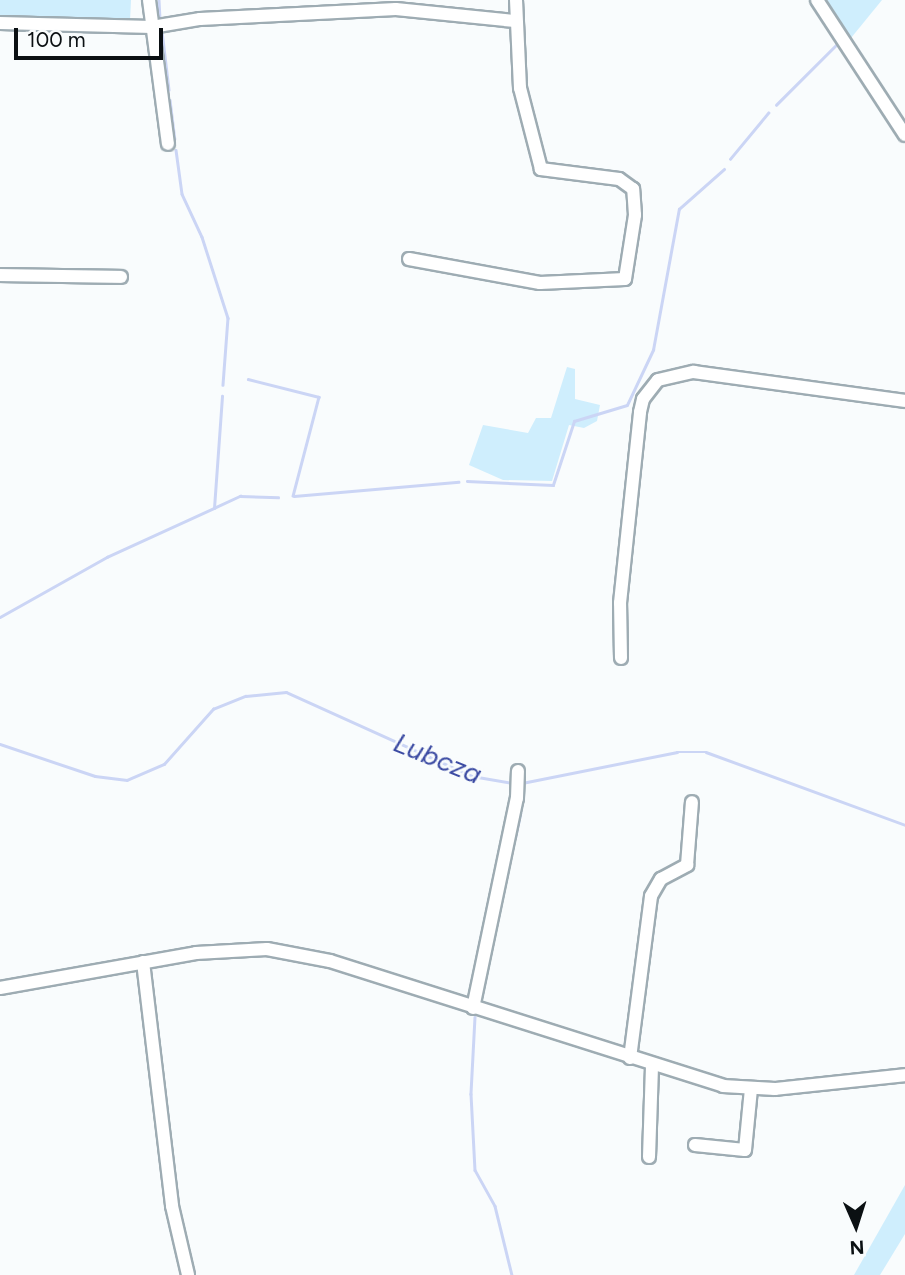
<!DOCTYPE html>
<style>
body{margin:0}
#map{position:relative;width:905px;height:1275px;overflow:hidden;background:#f9fcfd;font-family:Figtree,sans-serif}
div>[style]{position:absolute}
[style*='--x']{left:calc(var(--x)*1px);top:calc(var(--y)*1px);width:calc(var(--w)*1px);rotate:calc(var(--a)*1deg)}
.green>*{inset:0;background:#cfeefd}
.stream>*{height:2.5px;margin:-1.25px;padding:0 1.25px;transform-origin:1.25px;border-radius:1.25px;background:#cbd5f5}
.roads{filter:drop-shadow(2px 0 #9eacb3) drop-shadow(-2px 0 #9eacb3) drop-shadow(0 2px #9eacb3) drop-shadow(0 -2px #9eacb3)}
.minor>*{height:12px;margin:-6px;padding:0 6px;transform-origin:6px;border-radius:6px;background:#fff}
span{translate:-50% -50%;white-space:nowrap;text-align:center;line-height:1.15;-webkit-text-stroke:5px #f9fcfd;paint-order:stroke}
.water-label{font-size:28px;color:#3c4ba3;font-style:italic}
.north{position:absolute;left:821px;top:1191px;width:70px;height:70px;-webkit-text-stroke:5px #f9fcfd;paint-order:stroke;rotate:177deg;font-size:19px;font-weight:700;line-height:28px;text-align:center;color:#0b1013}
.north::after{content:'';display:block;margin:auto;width:24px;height:32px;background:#0b1013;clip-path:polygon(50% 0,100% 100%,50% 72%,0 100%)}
.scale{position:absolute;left:14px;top:28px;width:149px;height:32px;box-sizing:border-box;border:4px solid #0b1013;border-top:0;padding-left:9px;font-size:21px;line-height:24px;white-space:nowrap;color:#0b1013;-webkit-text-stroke:5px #f9fcfd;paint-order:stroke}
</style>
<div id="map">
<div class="green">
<i style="clip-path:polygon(0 0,131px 0,130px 21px,0 17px)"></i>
<i style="clip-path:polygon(826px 0,882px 0,851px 38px)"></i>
<i style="clip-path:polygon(567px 367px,575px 369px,575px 399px,600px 405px,597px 421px,584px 428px,569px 425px,552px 481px,503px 480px,469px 465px,483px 425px,528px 433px,536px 418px,551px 418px)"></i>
<i style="clip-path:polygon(905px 1185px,905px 1234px,880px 1275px,854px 1275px)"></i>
</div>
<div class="stream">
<i style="--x:159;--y:0;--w:17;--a:87"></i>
<i style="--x:162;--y:31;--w:59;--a:83.2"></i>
<i style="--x:170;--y:100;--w:39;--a:83"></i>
<i style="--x:776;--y:105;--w:85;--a:-45"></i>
<i style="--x:176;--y:150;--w:44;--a:82.2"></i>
<i style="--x:182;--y:194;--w:47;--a:65.1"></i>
<i style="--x:202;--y:237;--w:85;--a:72.2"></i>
<i style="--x:228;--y:318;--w:67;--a:94.3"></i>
<i style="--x:730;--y:159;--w:60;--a:-50.4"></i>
<i style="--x:248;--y:379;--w:73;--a:14.2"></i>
<i style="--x:319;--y:397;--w:102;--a:104.7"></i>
<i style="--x:467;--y:481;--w:86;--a:2.7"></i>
<i style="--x:553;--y:485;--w:67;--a:-71.8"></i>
<i style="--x:574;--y:421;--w:55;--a:-16.8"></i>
<i style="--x:627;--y:405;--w:61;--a:-64.7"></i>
<i style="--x:653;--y:350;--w:143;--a:-79.6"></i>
<i style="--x:679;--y:209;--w:60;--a:-41.6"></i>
<i style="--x:294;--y:496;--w:165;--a:-4.9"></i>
<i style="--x:214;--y:508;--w:29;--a:-25"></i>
<i style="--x:240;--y:496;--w:38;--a:2"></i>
<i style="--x:0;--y:617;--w:123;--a:-29.3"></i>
<i style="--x:107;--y:557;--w:118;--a:-24.6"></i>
<i style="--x:214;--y:508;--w:112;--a:-85.9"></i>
<i style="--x:0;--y:744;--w:100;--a:18.6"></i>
<i style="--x:95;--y:776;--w:32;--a:7"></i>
<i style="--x:127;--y:780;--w:40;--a:-23.4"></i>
<i style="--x:164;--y:764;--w:74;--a:-48.3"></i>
<i style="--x:213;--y:709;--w:35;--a:-22"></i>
<i style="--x:246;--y:696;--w:40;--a:-5.7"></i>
<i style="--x:286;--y:692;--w:204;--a:24.3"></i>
<i style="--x:472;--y:776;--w:41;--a:9.9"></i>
<i style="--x:522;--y:783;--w:158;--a:-11.3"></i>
<i style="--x:677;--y:752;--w:29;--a:0"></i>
<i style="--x:706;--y:752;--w:212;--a:20.1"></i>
<i style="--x:515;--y:838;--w:25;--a:-78"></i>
<i style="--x:475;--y:1017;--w:77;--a:93"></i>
<i style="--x:471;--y:1094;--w:76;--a:87"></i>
<i style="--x:475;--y:1170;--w:41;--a:60.9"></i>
<i style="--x:495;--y:1206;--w:71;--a:76.2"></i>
</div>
<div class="roads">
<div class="minor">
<i style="--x:149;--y:0;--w:145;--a:82.5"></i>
<i style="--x:817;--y:0;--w:161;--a:56.9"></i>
<i style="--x:0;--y:23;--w:152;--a:1.5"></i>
<i style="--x:152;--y:27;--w:49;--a:-9.5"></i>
<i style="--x:200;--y:19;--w:196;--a:-2.9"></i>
<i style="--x:396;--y:9;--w:120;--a:5.8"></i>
<i style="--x:409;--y:259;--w:133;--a:10.4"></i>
<i style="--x:540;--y:283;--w:85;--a:-2.7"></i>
<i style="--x:625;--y:279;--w:65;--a:-81.1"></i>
<i style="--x:635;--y:215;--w:26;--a:-94"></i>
<i style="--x:633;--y:189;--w:17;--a:-144"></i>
<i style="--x:619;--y:179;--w:79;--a:-172.7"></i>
<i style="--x:541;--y:169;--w:84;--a:-104.5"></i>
<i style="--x:520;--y:88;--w:88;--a:-92.6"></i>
<i style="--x:0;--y:275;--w:121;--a:0.9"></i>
<i style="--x:621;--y:658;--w:55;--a:-91"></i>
<i style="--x:620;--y:603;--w:192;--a:-84"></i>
<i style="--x:640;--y:412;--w:13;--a:-77"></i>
<i style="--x:643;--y:399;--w:24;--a:-52"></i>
<i style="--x:658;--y:380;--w:37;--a:-13"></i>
<i style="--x:694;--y:372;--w:213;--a:7.8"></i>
<i style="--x:143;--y:962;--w:246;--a:83.2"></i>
<i style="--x:172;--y:1206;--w:71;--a:76.9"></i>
<i style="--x:0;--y:988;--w:199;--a:-10.1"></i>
<i style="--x:196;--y:953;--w:71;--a:-3.2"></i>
<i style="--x:267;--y:949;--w:64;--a:10.8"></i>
<i style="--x:330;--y:961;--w:412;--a:17.6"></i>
<i style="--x:723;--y:1086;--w:52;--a:3.3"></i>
<i style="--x:775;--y:1089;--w:131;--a:-6.1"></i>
<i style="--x:473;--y:1008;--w:215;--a:-78.2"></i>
<i style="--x:517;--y:798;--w:27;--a:-88"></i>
<i style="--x:630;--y:1058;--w:163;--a:-82.6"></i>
<i style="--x:651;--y:896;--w:20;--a:-60"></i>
<i style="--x:661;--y:879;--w:30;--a:-28"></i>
<i style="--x:687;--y:865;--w:63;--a:-85.5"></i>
<i style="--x:695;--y:1145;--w:50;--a:5.7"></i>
<i style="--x:745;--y:1150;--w:61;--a:-84.4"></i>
<i style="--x:649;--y:1157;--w:91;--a:-88.1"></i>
</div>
</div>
<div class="water-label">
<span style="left:438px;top:758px;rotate:22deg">Lubcza</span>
</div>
<div class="north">N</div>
<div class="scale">100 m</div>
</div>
